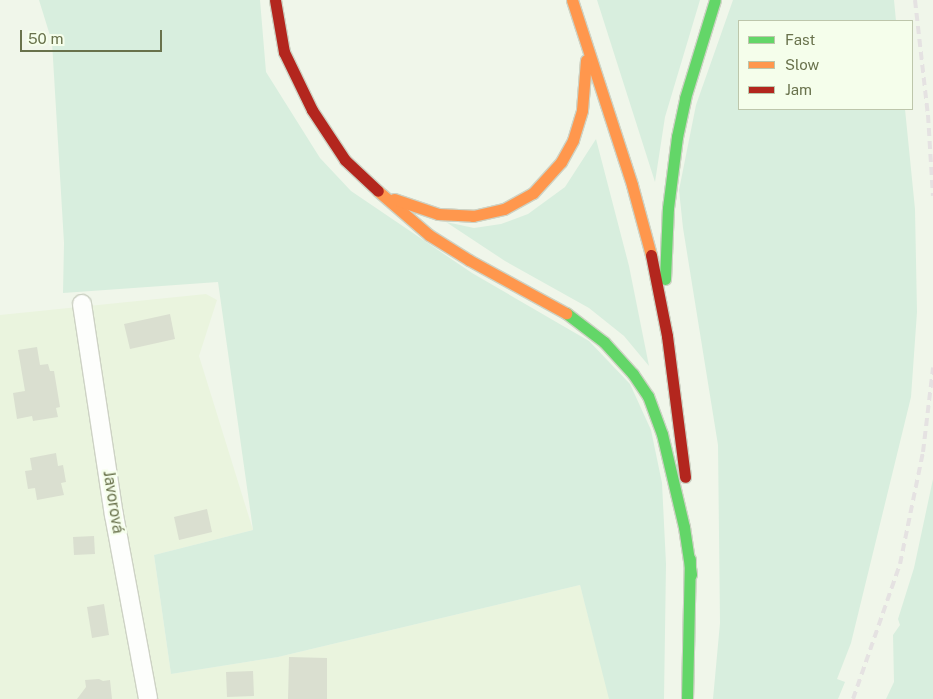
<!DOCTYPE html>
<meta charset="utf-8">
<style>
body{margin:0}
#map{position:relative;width:933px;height:699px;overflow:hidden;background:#f0f6ea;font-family:"Public Sans",sans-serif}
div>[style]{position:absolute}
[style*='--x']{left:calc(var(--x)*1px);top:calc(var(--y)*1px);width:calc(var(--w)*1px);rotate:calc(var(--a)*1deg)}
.residential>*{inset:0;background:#eaf4de}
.green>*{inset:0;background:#d8eede}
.building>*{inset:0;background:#dadfd0}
.roads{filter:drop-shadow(1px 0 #cdd2c4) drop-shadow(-1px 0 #cdd2c4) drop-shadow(0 1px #cdd2c4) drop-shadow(0 -1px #cdd2c4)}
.street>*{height:18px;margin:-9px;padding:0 9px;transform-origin:9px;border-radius:9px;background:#fdfefc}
.fast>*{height:11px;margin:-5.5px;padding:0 5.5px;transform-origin:5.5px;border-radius:5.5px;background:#63d668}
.slow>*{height:11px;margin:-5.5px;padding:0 5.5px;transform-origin:5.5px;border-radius:5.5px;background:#ff974d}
.jam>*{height:11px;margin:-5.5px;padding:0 5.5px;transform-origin:5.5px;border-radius:5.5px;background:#b3261e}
.rail>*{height:4px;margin-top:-2px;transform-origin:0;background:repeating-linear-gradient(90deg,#e5e2e2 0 8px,transparent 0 13px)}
span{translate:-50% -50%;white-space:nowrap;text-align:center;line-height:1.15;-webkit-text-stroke:4.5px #f5feeb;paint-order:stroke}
.street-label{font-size:16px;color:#69724c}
.legend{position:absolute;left:738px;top:20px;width:175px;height:90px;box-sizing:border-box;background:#f5feeb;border:1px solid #bdc6ab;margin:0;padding:6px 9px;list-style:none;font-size:15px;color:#69724c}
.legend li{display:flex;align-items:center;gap:10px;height:25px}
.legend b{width:25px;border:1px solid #bdc6ab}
.scale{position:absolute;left:20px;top:30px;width:142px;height:22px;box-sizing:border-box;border:2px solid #69724c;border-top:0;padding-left:6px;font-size:15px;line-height:18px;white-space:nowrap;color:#69724c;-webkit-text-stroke:4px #f5feeb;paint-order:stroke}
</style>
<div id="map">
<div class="residential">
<i style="clip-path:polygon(206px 294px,217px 300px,199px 356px,253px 530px,154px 555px,171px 674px,278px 657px,580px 585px,610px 699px,0 699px,0 315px)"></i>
</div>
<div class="green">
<i style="clip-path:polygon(39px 0,260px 0,266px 72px,320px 158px,351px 191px,472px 273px,589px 341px,630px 384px,651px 430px,662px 483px,666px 564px,664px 699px,609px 699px,580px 585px,278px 657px,171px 674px,154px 555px,253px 530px,218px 282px,63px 293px,64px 243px,52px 42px)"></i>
<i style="clip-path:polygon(597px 0,700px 0,665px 117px,655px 182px)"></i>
<i style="clip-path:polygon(733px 0,894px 0,896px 21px,739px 21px,739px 109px,905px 109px,915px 209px,917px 312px,911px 397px,851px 643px,837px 679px,845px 682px,838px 699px,713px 699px,720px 623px,718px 445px,683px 228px,679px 190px,696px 105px)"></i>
<i style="clip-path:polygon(596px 139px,629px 266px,649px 366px,624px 336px,589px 308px,505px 261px,446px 222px,474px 228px,501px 224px,528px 214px,565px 187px)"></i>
<i style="clip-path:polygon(933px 479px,933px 699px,886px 699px,894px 682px,893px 635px,900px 625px,898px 619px,914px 568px)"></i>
</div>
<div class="building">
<i style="clip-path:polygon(170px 314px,175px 339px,130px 349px,124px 324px)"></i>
<i style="clip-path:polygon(37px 347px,40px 365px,48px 364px,50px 371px,54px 371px,60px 407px,56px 408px,58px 417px,33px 421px,32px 416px,17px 419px,13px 393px,25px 391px,18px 350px)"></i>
<i style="clip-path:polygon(56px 453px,58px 466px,63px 465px,66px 482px,61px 483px,64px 495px,37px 500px,35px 488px,28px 489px,25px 471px,32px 470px,30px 458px)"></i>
<i style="clip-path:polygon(207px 509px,212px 532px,179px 540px,174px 517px)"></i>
<i style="clip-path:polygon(94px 536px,95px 554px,74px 555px,73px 537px)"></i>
<i style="clip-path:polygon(104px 604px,109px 635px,92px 638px,87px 607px)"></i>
<i style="clip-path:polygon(289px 657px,327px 658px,327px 699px,288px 699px)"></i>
<i style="clip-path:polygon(253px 671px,254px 696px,227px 697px,226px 672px)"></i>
<i style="clip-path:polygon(99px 679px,103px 681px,110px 680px,112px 699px,77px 699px,86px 687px,85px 680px)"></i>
</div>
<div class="roads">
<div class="street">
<i style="--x:82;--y:304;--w:213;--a:81.4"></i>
<i style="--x:114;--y:515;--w:187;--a:79.5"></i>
</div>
<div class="fast">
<i style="--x:665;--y:279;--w:71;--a:-87.6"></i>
<i style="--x:668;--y:208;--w:72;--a:-82.8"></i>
<i style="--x:677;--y:137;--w:40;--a:-78"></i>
<i style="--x:685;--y:98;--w:102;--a:-73"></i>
<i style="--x:566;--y:313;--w:48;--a:37.3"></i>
<i style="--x:604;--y:342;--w:43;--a:47.8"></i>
<i style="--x:633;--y:374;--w:27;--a:56"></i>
<i style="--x:648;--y:396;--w:40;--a:69.8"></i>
<i style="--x:662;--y:434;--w:96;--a:76.7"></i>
<i style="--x:684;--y:527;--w:48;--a:81.5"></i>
<i style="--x:687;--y:699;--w:140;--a:-88.8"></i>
</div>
<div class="slow">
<i style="--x:572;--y:0;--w:194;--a:72"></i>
<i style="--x:632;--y:185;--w:73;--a:74.8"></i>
<i style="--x:378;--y:191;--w:67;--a:40.8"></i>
<i style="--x:429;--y:235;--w:47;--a:32"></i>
<i style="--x:469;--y:260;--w:111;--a:28.7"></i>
<i style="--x:394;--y:199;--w:46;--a:18.8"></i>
<i style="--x:438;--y:214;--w:35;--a:3"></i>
<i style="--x:473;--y:216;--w:32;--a:-13"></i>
<i style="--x:504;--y:209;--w:33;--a:-29"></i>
<i style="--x:533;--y:193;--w:42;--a:-47.9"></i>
<i style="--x:561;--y:162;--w:25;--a:-61"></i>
<i style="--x:573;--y:140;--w:31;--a:-73"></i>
<i style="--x:582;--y:110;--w:50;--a:-85.4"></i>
</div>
<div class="jam">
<i style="--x:275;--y:0;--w:53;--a:80.2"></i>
<i style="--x:284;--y:52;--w:64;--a:64.2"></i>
<i style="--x:312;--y:110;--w:60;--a:56.6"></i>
<i style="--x:345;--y:160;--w:45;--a:43.2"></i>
<i style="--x:651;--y:255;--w:83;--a:78.8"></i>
<i style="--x:667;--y:336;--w:142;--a:82.7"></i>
</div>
</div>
<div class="rail">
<i style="--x:915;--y:0;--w:116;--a:83.6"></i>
<i style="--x:928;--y:115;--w:81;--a:86.5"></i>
<i style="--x:853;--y:699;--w:143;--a:-70.8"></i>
<i style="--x:900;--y:564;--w:114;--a:-78.4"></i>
<i style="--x:923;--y:452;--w:85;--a:-83.2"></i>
</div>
<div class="street-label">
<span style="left:113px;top:502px;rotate:81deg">Javorová</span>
</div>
<ul class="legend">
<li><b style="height:6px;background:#63d668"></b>Fast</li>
<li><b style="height:6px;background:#ff974d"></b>Slow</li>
<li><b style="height:6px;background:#b3261e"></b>Jam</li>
</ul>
<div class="scale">50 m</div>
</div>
